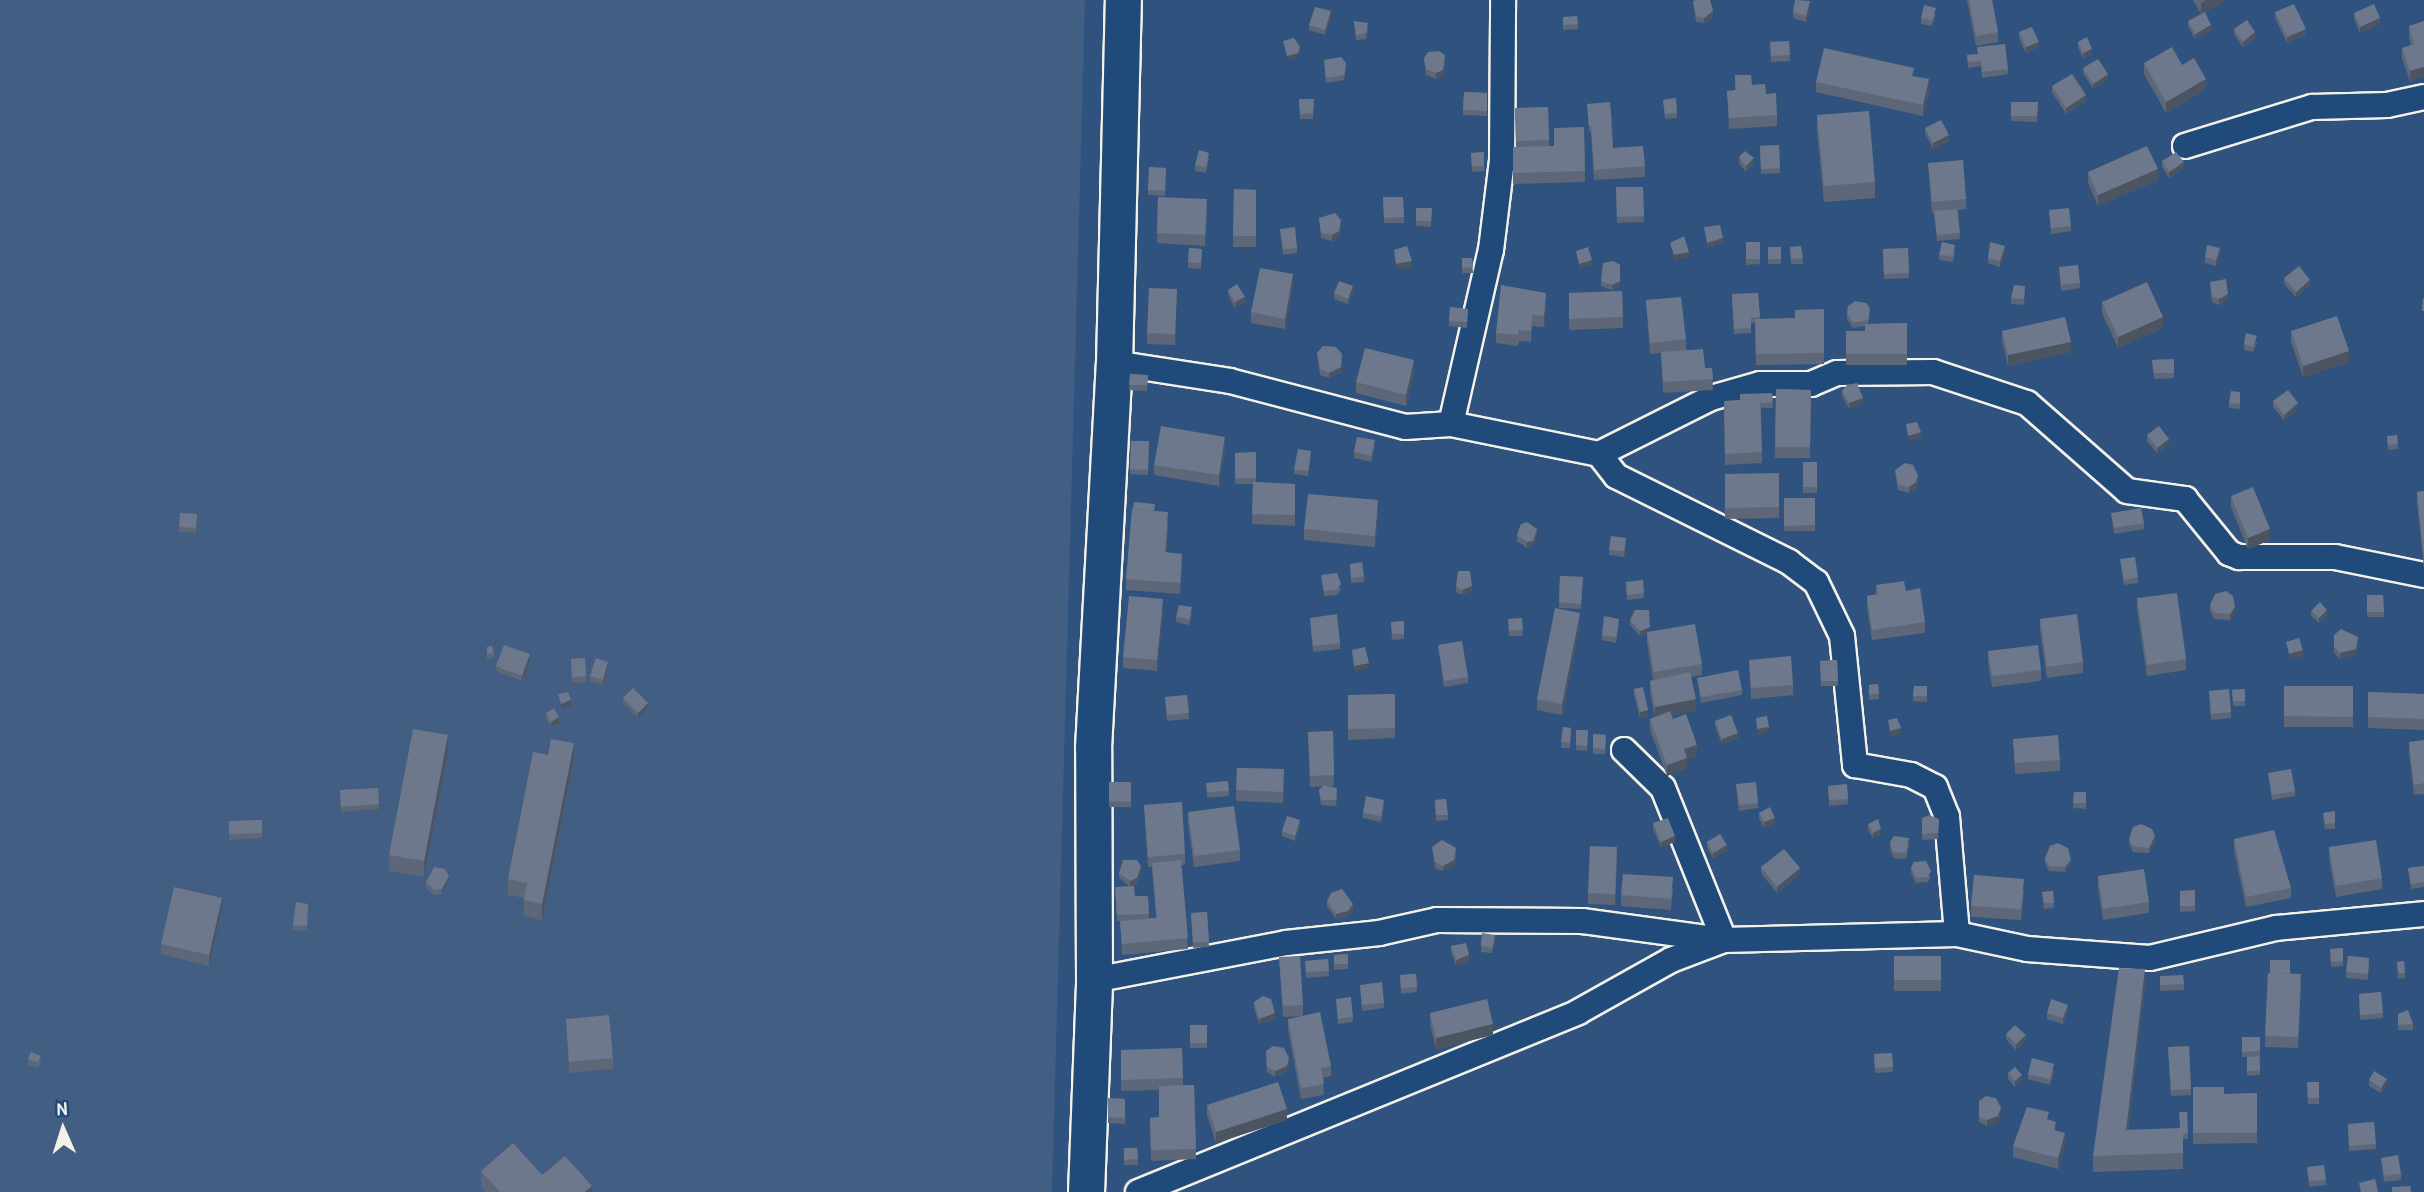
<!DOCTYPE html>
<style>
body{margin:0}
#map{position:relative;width:2424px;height:1192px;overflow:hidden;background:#2f537e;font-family:"Patrick Hand",sans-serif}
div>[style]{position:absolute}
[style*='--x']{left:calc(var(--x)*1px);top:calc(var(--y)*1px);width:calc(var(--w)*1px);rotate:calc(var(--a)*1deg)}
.built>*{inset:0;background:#425e82}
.roads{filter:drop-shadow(2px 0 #f4f1e8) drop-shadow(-2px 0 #f4f1e8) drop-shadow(0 2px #f4f1e8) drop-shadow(0 -2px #f4f1e8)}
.street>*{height:24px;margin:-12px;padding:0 12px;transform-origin:12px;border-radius:12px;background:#1f4a7a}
.secondary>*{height:35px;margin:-17.5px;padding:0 17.5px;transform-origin:17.5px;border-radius:17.5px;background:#1f4a7a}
.wall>*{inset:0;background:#5e6778}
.shaded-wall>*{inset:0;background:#4c5462}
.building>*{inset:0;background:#6d788c}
span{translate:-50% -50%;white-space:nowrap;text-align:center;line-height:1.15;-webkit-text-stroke:6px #1f4a7a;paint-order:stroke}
.north{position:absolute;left:28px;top:1094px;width:70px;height:70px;-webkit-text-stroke:5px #1f4a7a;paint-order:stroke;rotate:357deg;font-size:19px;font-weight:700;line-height:28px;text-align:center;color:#f4f1e8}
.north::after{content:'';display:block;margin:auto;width:24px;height:32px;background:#f4f1e8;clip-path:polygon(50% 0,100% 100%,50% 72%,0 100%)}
</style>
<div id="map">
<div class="built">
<i style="clip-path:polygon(0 0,1085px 0,1052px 1192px,0 1192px)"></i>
</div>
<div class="roads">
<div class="street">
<i style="--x:2185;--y:146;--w:133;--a:-17.1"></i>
<i style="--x:2312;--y:107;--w:75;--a:-1.5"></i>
<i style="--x:2387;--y:105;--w:38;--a:-12"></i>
<i style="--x:1114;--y:363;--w:117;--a:8.8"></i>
<i style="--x:1230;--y:381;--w:181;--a:14.7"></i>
<i style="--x:1405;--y:427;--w:46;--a:-3.7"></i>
<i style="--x:1451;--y:424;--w:151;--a:11.5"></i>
<i style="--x:1599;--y:454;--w:28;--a:52"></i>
<i style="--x:1616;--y:476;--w:193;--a:26.4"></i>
<i style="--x:1789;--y:562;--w:34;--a:37"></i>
<i style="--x:1816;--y:582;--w:60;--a:64.3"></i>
<i style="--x:1842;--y:636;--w:130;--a:84.2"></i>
<i style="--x:1855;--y:765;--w:57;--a:10.1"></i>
<i style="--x:1911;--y:775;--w:27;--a:27"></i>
<i style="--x:1935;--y:787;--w:32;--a:68"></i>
<i style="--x:1947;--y:817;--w:117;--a:85.1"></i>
<i style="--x:1451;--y:424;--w:179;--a:-77.1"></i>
<i style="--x:1491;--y:250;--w:91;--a:-83"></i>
<i style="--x:1502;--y:160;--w:160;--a:-89.6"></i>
<i style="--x:1599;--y:454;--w:125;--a:-26.6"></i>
<i style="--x:1711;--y:398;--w:51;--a:-15.9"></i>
<i style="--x:1760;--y:384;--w:51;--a:0"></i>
<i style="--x:1811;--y:384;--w:28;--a:-23"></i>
<i style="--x:1837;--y:373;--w:96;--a:-0.6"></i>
<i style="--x:1933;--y:372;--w:99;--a:18.3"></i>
<i style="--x:2027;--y:403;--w:133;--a:41.3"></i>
<i style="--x:2127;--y:491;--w:59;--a:7.9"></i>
<i style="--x:2185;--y:499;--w:70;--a:50.8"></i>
<i style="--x:2229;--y:553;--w:11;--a:22"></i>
<i style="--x:2239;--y:557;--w:96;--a:0"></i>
<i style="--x:2335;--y:557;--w:91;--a:11.4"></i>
<i style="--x:1624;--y:750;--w:54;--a:44.3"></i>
<i style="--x:1663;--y:788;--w:164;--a:68.1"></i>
<i style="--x:1094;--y:980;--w:196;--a:-10.9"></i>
<i style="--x:1286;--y:943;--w:94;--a:-6.1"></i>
<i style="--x:1379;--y:933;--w:59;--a:-12.6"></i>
<i style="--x:1437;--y:920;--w:145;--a:0.4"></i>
<i style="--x:1582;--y:921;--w:142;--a:7.7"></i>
<i style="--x:1138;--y:1192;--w:475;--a:-22.2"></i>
<i style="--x:1578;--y:1012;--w:107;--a:-29.2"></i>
<i style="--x:1671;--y:960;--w:57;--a:-20.7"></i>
<i style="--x:1724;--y:940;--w:233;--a:-1.5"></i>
<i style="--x:1957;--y:934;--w:72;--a:12.1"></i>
<i style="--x:2027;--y:949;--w:123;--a:4.2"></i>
<i style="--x:2150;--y:958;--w:130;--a:-13.4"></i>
<i style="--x:2276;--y:928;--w:149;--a:-5.4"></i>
</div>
<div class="secondary">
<i style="--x:1086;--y:1192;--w:212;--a:-87.8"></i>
<i style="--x:1094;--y:980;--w:232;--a:-90.2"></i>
<i style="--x:1093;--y:748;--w:386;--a:-86.9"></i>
<i style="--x:1114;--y:363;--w:363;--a:-88.6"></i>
</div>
</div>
<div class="wall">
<i style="clip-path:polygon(1967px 0,1992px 0,1998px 32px,1998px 42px,1976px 46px)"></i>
<i style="clip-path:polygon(2193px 0,2227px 0,2201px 14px)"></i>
<i style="clip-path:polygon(1693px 1px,1713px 17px,1704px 23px,1696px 22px)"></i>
<i style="clip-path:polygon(1810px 7px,1806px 22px,1793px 18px,1793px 12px)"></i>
<i style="clip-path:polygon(2275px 12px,2306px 35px,2287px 43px,2275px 18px)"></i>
<i style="clip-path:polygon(2354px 13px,2380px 24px,2360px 33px,2354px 19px)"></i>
<i style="clip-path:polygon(1936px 14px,1932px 26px,1921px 24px,1921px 18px)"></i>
<i style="clip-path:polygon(1331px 17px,1325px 35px,1309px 30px,1309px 25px)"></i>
<i style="clip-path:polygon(1563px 17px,1578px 24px,1578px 29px,1563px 30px)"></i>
<i style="clip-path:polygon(1354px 21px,1368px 29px,1366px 39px,1356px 40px)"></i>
<i style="clip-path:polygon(2188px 21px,2211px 31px,2195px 39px,2188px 26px)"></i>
<i style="clip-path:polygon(2424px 21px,2410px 82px,2402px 58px,2402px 48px,2411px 45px,2409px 37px,2409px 26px)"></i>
<i style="clip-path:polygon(2234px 29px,2255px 38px,2243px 47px,2234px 34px)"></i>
<i style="clip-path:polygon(2019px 32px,2039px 47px,2026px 53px,2019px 38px)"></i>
<i style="clip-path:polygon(1789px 41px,1790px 61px,1771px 62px,1770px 42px)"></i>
<i style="clip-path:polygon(2078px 42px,2092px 54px,2083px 59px,2078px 47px)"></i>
<i style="clip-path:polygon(1977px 47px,2008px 69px,2008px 74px,1982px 78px,1981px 66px,1968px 68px,1967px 55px,1978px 54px)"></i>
<i style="clip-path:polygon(1424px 58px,1445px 61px,1443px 76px,1436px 79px,1426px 75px)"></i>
<i style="clip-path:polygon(1324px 60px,1346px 68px,1344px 80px,1326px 83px)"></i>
<i style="clip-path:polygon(2144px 63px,2206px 89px,2166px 113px,2144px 74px)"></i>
<i style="clip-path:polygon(2083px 68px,2108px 79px,2093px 89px,2083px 73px)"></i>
<i style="clip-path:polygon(1735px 75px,1766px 94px,1777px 115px,1777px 126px,1729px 129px,1727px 91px,1735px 90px)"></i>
<i style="clip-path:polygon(1914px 76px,1929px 90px,1923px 116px,1816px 92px,1816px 82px)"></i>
<i style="clip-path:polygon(2052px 86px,2086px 101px,2066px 114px,2052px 92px)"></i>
<i style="clip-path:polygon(1464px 92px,1487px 93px,1487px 116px,1463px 115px)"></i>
<i style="clip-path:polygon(1676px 98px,1677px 118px,1665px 119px,1663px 100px)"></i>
<i style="clip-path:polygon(1299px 99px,1314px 99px,1313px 119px,1300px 119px)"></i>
<i style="clip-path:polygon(2011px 102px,2038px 102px,2037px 122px,2011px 121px)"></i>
<i style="clip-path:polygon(1587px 104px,1612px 125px,1613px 148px,1645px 166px,1645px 177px,1594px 180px,1591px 131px,1589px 132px)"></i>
<i style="clip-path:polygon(1548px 107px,1549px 146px,1554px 146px,1584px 127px,1585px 182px,1513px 184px,1513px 147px,1516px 147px,1515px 108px)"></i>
<i style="clip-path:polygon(1817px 115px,1875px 182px,1875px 198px,1824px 202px,1817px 131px)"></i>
<i style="clip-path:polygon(1925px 128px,1949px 141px,1933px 149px,1925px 133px)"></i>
<i style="clip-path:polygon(1779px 145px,1780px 173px,1761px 174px,1760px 146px)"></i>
<i style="clip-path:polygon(1484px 152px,1484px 171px,1472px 172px,1471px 153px)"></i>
<i style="clip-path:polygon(1739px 157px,1754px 164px,1746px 172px,1739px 163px)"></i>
<i style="clip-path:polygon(1209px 158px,1206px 173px,1195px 171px,1195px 165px)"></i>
<i style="clip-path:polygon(2162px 161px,2184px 168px,2169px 178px,2162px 167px)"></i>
<i style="clip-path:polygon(1928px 163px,1966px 199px,1966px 209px,1958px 210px,1960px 239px,1937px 241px,1934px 212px,1932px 213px)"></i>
<i style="clip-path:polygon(1149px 167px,1166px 168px,1165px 196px,1148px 195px)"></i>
<i style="clip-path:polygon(2088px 172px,2158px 180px,2098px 206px,2088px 183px)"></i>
<i style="clip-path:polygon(1616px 187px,1643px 187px,1644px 222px,1617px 223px)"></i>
<i style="clip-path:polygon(1234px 189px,1256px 190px,1256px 247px,1233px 247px)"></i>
<i style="clip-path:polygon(1158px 197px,1207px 210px,1205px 246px,1157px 243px)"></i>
<i style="clip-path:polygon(1383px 197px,1403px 197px,1404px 223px,1384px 223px)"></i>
<i style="clip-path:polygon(1416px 208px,1432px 208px,1431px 227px,1416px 226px)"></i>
<i style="clip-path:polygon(2049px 210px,2071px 226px,2071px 231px,2051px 234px)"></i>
<i style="clip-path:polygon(1319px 218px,1341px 225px,1339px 236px,1332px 241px,1321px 238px)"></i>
<i style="clip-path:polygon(1280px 229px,1297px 248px,1297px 253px,1283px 255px)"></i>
<i style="clip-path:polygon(1746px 242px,1760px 242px,1760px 264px,1746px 265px)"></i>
<i style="clip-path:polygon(1801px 246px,1803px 264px,1791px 264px,1790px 247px)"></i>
<i style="clip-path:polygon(1768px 247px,1781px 247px,1781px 264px,1768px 264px)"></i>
<i style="clip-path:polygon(1189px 248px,1202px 249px,1201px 269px,1188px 268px)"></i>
<i style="clip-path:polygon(1908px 248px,1909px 278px,1884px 279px,1883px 249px)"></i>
<i style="clip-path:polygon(1955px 251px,1953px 262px,1939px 260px,1939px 255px)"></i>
<i style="clip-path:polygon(2005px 252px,2000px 267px,1988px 263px,1988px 258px)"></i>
<i style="clip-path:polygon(2220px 253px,2216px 266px,2205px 263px,2205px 257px)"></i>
<i style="clip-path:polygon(1462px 258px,1472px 258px,1473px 273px,1462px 273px)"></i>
<i style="clip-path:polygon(1603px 263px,1620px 265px,1620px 286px,1612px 290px,1601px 286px)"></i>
<i style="clip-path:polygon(2059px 267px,2080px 283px,2080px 288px,2061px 291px)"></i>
<i style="clip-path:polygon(2284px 278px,2310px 285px,2296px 297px,2284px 284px)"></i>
<i style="clip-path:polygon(2210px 282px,2228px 300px,2219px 305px,2212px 302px)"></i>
<i style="clip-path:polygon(1293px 285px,1285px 329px,1251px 323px,1251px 312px)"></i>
<i style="clip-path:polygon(2025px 286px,2024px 305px,2011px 304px,2011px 298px)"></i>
<i style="clip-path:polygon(1177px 289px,1175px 345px,1147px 344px,1147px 333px)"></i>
<i style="clip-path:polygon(1228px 290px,1245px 302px,1235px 308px,1228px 295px)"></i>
<i style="clip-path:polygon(1622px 291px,1623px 328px,1569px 330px,1569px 293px)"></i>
<i style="clip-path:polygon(1353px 292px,1348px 304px,1334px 299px,1334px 293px)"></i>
<i style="clip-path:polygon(1758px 293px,1760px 319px,1795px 318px,1824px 309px,1824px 364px,1756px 365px,1755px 323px,1751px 323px,1751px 333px,1734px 334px,1732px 294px)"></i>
<i style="clip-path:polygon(1646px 300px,1686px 339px,1686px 350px,1705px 368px,1712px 368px,1713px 390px,1663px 393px,1661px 353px,1650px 354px)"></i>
<i style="clip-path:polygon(2102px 302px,2163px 328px,2118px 348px,2102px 313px)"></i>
<i style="clip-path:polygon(1546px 304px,1544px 327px,1532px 326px,1531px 342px,1519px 341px,1518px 346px,1496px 343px,1496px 333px)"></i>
<i style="clip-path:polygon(1468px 309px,1467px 328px,1449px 326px,1449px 321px)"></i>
<i style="clip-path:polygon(1847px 313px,1870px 314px,1868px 324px,1907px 323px,1907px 365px,1846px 365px,1846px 331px,1865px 331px,1865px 326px,1853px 328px,1847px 319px)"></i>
<i style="clip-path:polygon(2002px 331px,2071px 352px,2008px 366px,2002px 341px)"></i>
<i style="clip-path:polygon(2291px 331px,2349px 362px,2303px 377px,2291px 342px)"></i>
<i style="clip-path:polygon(2257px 342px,2253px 352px,2244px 350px,2244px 344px)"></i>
<i style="clip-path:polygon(1317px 353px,1342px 359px,1341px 372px,1329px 378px,1320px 375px)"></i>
<i style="clip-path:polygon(2174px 359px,2174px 378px,2154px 379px,2152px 360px)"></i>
<i style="clip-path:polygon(1414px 371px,1406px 406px,1356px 393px,1356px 382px)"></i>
<i style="clip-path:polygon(1130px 374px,1148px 375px,1147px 391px,1129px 390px)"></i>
<i style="clip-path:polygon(1776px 389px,1811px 390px,1810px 458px,1775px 458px)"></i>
<i style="clip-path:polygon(1842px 391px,1863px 403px,1849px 409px,1842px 396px)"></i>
<i style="clip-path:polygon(2240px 392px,2240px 409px,2229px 408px,2229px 403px)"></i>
<i style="clip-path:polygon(1772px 393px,1773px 408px,1761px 408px,1762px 463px,1725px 465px,1724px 401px,1740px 400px)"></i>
<i style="clip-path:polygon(2273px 401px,2298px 409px,2284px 420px,2273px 407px)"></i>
<i style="clip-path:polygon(2147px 435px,2169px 444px,2157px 453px,2147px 441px)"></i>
<i style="clip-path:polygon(2387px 436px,2398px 444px,2398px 449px,2388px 450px)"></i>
<i style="clip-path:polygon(1131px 441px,1149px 441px,1148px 475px,1130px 474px)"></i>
<i style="clip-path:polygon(1375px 445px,1371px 462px,1354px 458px,1354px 452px)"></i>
<i style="clip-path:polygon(1225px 448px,1219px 486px,1154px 475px,1154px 465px)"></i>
<i style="clip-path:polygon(1256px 452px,1256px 482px,1295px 484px,1295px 526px,1252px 524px,1253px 484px,1235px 484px,1235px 453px)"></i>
<i style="clip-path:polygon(1311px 457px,1308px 476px,1294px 474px,1294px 469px)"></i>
<i style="clip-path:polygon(1803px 462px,1817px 462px,1817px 493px,1803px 493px)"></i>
<i style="clip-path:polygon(1895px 470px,1918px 481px,1916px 488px,1909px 493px,1898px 490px)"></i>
<i style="clip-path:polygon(1725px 474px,1779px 507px,1779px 518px,1725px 519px)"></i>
<i style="clip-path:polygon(2424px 491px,2424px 569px,2417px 503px,2417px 492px)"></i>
<i style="clip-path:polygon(2231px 496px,2270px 540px,2248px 549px,2231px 507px)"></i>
<i style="clip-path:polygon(1784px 498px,1815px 498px,1815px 531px,1784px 531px)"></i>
<i style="clip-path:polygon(1155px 511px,1168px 523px,1166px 552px,1182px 564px,1180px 594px,1126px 590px,1126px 579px)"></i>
<i style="clip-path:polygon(1378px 511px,1375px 547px,1304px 540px,1304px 529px)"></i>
<i style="clip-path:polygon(180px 513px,197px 514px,196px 533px,179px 532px)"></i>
<i style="clip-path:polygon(2111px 513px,2144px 523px,2144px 529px,2114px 534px)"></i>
<i style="clip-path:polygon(1517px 535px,1537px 535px,1533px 546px,1527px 548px,1517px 541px)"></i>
<i style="clip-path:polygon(1626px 543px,1624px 557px,1609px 555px,1609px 550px)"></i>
<i style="clip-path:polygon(2120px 559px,2138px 577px,2138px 583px,2124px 585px)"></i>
<i style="clip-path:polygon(1350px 564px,1364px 576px,1364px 582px,1351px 583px)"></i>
<i style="clip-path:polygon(1321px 575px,1341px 589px,1337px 595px,1324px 596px)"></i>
<i style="clip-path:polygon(1560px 576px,1583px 577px,1581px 609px,1559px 608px)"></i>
<i style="clip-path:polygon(1643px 580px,1644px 598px,1627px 600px,1626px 582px)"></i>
<i style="clip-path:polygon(1876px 585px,1925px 622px,1925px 633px,1872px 640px,1867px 607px,1867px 596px,1876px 595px)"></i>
<i style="clip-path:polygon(1456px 586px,1472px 591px,1462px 595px,1456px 592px)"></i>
<i style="clip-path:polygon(2367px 595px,2383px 595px,2384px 617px,2367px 617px)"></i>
<i style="clip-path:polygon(2137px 598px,2186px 659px,2186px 670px,2147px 676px,2137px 609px)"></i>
<i style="clip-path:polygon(2210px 605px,2235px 613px,2230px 620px,2214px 619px,2210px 611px)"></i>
<i style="clip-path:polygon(1163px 610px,1157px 671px,1123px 668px,1123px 657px)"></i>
<i style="clip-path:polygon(2311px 611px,2327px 616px,2319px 623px,2311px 616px)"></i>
<i style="clip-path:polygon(1192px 613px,1189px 625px,1176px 622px,1176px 617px)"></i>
<i style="clip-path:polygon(1310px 618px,1340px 643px,1340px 649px,1313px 652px)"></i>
<i style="clip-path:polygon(1522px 618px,1523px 636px,1509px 636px,1508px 619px)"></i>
<i style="clip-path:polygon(2040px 619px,2083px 662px,2083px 673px,2047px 678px,2040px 630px)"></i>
<i style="clip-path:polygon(1630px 620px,1702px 664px,1702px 675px,1691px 677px,1696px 710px,1671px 715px,1697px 756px,1687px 759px,1687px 768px,1667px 776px,1650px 730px,1650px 719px,1655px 717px,1650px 692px,1650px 681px,1653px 680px,1647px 643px,1647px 633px,1640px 636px,1630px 625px)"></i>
<i style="clip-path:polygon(1404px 621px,1404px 639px,1392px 640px,1391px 622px)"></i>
<i style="clip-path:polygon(1580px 624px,1562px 715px,1537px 710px,1537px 699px)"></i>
<i style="clip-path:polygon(1619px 624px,1616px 643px,1602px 640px,1602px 635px)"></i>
<i style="clip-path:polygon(2334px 635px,2358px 643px,2356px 654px,2340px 659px,2334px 653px)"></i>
<i style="clip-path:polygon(1438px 645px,1468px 677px,1468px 683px,1444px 687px)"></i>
<i style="clip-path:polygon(487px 647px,494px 653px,494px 658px,487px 660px)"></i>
<i style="clip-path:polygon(1988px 651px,2041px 670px,2041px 681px,1992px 687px,1988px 662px)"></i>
<i style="clip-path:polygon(585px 658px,586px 682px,572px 683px,571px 659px)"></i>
<i style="clip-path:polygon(530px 660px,522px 681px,496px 671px,496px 666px)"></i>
<i style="clip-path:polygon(1749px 660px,1793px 685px,1793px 695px,1751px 699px)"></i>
<i style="clip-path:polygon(1837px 660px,1838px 686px,1821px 686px,1820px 661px)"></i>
<i style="clip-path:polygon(608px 667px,603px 685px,590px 681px,590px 676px)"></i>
<i style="clip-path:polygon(1697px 678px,1742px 690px,1742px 695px,1701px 703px)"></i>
<i style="clip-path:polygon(1878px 684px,1879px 699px,1869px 700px,1869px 685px)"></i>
<i style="clip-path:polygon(1914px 686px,1927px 686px,1927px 702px,1913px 701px)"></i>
<i style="clip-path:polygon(2284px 686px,2353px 686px,2353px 727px,2284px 727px)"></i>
<i style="clip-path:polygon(1634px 689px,1648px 716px,1640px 718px,1634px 694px)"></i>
<i style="clip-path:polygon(2245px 689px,2245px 706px,2233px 706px,2232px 690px)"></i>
<i style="clip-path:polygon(2209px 691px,2231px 712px,2231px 718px,2211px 720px)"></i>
<i style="clip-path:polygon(2368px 692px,2424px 694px,2424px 730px,2368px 728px)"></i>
<i style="clip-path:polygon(1395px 694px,1395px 738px,1348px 740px,1348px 695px)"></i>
<i style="clip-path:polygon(1187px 695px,1189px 719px,1167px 721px,1165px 697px)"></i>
<i style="clip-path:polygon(623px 698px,648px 708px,638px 718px,623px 703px)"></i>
<i style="clip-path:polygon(546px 713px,559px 723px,551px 727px,546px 719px)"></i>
<i style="clip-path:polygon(1715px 721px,1738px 738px,1722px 744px,1715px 726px)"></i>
<i style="clip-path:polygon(1563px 727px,1571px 728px,1570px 748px,1561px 748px)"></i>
<i style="clip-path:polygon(1576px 730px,1588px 730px,1587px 751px,1576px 750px)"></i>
<i style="clip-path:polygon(1333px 731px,1334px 786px,1328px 786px,1337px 794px,1336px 806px,1321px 805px,1319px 790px,1323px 786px,1310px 787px,1308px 732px)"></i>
<i style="clip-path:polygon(1593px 734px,1606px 735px,1605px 754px,1593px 754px)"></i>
<i style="clip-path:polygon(2013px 739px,2060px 760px,2060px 771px,2015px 774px)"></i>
<i style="clip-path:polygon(2424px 740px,2424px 794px,2414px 795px,2409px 753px,2409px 742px)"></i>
<i style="clip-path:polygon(448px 751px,424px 877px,389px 871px,389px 855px)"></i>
<i style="clip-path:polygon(574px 759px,542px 920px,524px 916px,524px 898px,508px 895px,508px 879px)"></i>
<i style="clip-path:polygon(1237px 768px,1284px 769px,1283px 803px,1236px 801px)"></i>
<i style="clip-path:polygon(2268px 773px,2295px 791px,2295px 796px,2272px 800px)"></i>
<i style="clip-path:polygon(1109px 782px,1131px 782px,1131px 807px,1109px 807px)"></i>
<i style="clip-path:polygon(1206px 783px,1229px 791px,1229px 796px,1207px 798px)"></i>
<i style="clip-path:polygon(1736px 784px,1758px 803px,1758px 808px,1739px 811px)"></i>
<i style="clip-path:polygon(1847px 784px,1848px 804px,1829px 806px,1828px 786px)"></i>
<i style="clip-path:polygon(378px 788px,379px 809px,341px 812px,340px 790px)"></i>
<i style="clip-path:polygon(2074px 792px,2086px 792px,2086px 809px,2073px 808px)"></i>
<i style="clip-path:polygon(1446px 799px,1448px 820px,1436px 821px,1435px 800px)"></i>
<i style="clip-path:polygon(1144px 805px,1185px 854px,1185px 865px,1181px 865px,1188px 949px,1122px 955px,1120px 921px,1133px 920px,1117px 921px,1115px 887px,1129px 886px,1119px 878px,1119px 873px,1141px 871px,1137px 884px,1131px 886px,1135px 896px,1148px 896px,1149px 918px,1156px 918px,1152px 867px,1148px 867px)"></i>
<i style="clip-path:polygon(1384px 805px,1381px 822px,1363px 818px,1363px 813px)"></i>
<i style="clip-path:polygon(2335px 811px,2335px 829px,2325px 829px,2323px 813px)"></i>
<i style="clip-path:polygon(1188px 812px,1240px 850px,1240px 861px,1194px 867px,1188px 823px)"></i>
<i style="clip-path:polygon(1759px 813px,1775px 823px,1764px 828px,1759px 818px)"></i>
<i style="clip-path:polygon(1922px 818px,1939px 819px,1938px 839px,1922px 840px)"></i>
<i style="clip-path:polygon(262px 820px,262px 838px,229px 840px,229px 821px)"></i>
<i style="clip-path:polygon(1653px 823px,1675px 842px,1661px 847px,1653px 829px)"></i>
<i style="clip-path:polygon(1868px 824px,1881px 835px,1873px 838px,1868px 830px)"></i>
<i style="clip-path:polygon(1300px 826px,1295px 841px,1282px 836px,1282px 831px)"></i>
<i style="clip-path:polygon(2129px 839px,2155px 842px,2149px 853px,2133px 852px,2129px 844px)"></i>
<i style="clip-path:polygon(2234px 839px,2291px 888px,2291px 898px,2246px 907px,2234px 850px)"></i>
<i style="clip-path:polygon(1707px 842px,1727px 851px,1713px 858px,1707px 847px)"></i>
<i style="clip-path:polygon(1890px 842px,1909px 844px,1906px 859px,1893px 858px,1890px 848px)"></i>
<i style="clip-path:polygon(1432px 847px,1456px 854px,1454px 866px,1443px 871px,1435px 868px)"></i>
<i style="clip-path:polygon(2329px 847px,2382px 878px,2382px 889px,2336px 897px,2329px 858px)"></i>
<i style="clip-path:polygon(1617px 858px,1615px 905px,1588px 904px,1588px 893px)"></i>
<i style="clip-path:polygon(2045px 858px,2071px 865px,2065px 872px,2049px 871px,2045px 863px)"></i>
<i style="clip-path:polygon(2424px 866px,2424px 887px,2411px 889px,2408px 868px)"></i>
<i style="clip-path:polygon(1761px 867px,1800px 874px,1777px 893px,1761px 873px)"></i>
<i style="clip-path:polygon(1911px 867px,1931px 877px,1928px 882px,1916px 883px,1911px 873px)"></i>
<i style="clip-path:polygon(2098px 876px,2149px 902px,2149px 913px,2103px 920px,2098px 887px)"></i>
<i style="clip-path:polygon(449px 881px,442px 894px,434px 895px,426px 888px,426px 882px)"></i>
<i style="clip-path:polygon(1673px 888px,1671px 910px,1621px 906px,1621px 895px)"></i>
<i style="clip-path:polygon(2024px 890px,2021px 920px,1971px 917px,1971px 906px)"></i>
<i style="clip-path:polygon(2195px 890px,2195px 911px,2180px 912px,2180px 891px)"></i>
<i style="clip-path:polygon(2053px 891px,2054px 908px,2044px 909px,2042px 892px)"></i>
<i style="clip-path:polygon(1327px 901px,1353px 909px,1348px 917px,1336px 919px,1327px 906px)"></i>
<i style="clip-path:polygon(308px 904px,307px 931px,293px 930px,293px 925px)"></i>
<i style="clip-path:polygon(222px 909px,209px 966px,161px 954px,161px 944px)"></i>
<i style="clip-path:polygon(1207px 912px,1209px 947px,1193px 948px,1191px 913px)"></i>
<i style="clip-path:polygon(1482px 933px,1495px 940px,1492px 953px,1481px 952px)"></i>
<i style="clip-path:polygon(1451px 946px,1469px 961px,1456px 965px,1451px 952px)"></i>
<i style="clip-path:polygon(2343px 948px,2343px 966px,2331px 967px,2330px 949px)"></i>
<i style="clip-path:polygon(1348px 954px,1348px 969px,1334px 970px,1334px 955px)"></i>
<i style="clip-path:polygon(1894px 956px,1941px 956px,1941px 991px,1894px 991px)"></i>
<i style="clip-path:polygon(2348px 956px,2369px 958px,2368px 980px,2346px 978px)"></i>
<i style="clip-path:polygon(1279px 957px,1303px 1005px,1303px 1016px,1283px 1017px)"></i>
<i style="clip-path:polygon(1328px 959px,1329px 976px,1306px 978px,1305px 961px)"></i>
<i style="clip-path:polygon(2404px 961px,2405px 978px,2398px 979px,2397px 962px)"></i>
<i style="clip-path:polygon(2268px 973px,2290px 974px,2301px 985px,2298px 1048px,2265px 1047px)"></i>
<i style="clip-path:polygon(1416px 974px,1417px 992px,1401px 994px,1400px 975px)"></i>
<i style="clip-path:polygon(2160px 976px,2184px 984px,2184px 990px,2160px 991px)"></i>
<i style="clip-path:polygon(1360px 985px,1384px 1003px,1384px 1008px,1362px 1011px)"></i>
<i style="clip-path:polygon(2145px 985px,2128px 1130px,2180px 1128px,2187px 1112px,2188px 1139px,2183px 1139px,2183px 1169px,2093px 1172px,2093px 1156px)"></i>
<i style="clip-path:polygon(2381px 992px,2383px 1018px,2360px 1020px,2359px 994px)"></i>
<i style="clip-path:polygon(1336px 999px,1353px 1017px,1353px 1022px,1338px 1024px)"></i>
<i style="clip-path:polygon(1254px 1002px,1275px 1019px,1259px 1024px,1254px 1008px)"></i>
<i style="clip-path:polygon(2068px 1010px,2063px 1024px,2047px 1019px,2047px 1013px)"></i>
<i style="clip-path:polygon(1430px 1013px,1493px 1035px,1436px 1049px,1430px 1024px)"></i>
<i style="clip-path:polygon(2398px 1014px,2413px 1024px,2413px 1030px,2398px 1030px)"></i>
<i style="clip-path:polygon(566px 1019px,613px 1058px,613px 1069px,569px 1073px)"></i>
<i style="clip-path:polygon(1288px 1019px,1331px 1066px,1331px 1076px,1323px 1078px,1324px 1095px,1301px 1099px,1288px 1030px)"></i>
<i style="clip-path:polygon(1190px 1025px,1207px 1025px,1207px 1048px,1190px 1048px)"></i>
<i style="clip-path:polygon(2006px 1034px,2026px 1040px,2016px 1050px,2006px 1039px)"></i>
<i style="clip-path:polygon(2242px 1037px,2260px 1037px,2260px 1075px,2247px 1076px,2247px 1057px,2242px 1057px)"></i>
<i style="clip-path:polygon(2189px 1046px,2191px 1095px,2171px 1096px,2168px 1047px)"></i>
<i style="clip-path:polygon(1121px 1050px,1183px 1078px,1183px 1085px,1194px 1085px,1196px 1159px,1151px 1161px,1150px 1118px,1159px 1117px,1159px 1090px,1121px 1091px)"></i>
<i style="clip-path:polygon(1892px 1053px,1893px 1072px,1875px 1073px,1874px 1054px)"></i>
<i style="clip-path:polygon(1266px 1057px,1289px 1064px,1287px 1071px,1275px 1077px,1267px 1072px)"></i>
<i style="clip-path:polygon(28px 1059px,41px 1061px,38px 1068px,28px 1065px)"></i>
<i style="clip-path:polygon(2054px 1070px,2050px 1085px,2028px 1079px,2028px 1074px)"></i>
<i style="clip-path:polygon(2008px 1073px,2022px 1080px,2015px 1087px,2008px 1079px)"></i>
<i style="clip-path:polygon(2369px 1080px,2387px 1084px,2381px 1093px,2369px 1086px)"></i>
<i style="clip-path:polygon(2307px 1082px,2319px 1082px,2319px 1104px,2308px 1104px)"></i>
<i style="clip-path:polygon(2193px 1087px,2224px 1094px,2257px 1093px,2257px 1143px,2193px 1144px)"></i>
<i style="clip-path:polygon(1108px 1098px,1125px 1099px,1125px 1124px,1108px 1123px)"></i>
<i style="clip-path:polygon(1979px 1101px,2001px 1114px,1998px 1122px,1987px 1126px,1979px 1122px)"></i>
<i style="clip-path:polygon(1207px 1105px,1287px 1120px,1216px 1143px,1207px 1115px)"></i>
<i style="clip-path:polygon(2049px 1120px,2065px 1144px,2058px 1169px,2013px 1157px,2013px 1146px)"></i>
<i style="clip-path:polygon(2374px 1122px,2376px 1149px,2349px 1151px,2348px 1124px)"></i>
<i style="clip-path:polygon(1124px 1148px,1137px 1148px,1138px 1165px,1124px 1165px)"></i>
<i style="clip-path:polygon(2381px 1158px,2401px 1174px,2401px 1180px,2384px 1182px)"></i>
<i style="clip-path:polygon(2307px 1167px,2326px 1180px,2326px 1185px,2309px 1187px)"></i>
<i style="clip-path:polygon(481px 1171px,542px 1175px,592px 1192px,486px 1192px,481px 1187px)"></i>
</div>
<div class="shaded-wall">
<i style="clip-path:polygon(2206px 0,2227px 0,2201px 14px,2201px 3px)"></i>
<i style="clip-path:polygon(1810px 1px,1810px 7px,1806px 22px,1806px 16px)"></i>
<i style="clip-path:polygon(1331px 11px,1331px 17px,1325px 35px,1325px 30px)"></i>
<i style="clip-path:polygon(1713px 11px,1713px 17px,1704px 23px,1704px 18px)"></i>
<i style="clip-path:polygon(2380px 18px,2380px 24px,2360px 33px,2360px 27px)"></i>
<i style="clip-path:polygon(2211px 25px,2211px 31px,2195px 39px,2195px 34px)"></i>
<i style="clip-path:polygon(2306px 29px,2306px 35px,2287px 43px,2287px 37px)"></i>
<i style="clip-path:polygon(2255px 32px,2255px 38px,2243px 47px,2243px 42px)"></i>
<i style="clip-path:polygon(2039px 42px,2039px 47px,2026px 53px,2026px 47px)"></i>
<i style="clip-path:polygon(1300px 47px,1300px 53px,1298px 58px,1287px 61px,1287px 56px)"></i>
<i style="clip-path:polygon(2092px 49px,2092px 54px,2083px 59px,2083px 53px)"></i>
<i style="clip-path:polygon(1445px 55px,1443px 76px,1436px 79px,1436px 73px)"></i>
<i style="clip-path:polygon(2424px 67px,2424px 77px,2410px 82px,2410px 71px)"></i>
<i style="clip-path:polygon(2108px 74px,2108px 79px,2093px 89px,2093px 84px)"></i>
<i style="clip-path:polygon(1929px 79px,1929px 90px,1923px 116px,1923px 105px)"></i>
<i style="clip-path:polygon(2206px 79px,2206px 89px,2166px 113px,2166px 102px)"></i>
<i style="clip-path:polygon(2086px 95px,2086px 101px,2066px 114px,2066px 108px)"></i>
<i style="clip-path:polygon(1949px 135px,1949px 141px,1933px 149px,1933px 143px)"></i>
<i style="clip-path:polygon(1754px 158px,1754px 164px,1746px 172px,1746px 166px)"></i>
<i style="clip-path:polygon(2184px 162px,2184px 168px,2169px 178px,2169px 172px)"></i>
<i style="clip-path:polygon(2158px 169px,2158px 180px,2098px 206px,2098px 195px)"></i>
<i style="clip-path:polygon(1341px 220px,1339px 236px,1332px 241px,1332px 235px)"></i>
<i style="clip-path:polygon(1723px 238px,1723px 243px,1707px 248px,1707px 243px)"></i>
<i style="clip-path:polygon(2005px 246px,2005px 252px,2000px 267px,2000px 261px)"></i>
<i style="clip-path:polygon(2220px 248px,2220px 253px,2216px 266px,2216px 260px)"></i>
<i style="clip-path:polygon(1689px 252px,1689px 257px,1674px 260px,1674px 255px)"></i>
<i style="clip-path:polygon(1592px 260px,1592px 265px,1579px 269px,1579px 264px)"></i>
<i style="clip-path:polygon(1412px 261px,1412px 267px,1396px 270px,1396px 264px)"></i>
<i style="clip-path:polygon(1293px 274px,1293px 285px,1285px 329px,1285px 319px)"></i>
<i style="clip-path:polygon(2310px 280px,2310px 285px,2296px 297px,2296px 292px)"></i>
<i style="clip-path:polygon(1620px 281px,1620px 286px,1612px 290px,1612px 285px)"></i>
<i style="clip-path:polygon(1353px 286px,1353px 292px,1348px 304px,1348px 299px)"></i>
<i style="clip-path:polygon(1546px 293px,1546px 304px,1544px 327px,1544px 316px)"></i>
<i style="clip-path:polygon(2228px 294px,2228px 300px,2219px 305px,2219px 299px)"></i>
<i style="clip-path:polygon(1245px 297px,1245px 302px,1235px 308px,1235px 302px)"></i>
<i style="clip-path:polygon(2163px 317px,2163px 328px,2118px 348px,2118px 337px)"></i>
<i style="clip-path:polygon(2071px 342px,2071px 352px,2008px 366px,2008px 355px)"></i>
<i style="clip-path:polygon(2349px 351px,2349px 362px,2303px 377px,2303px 366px)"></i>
<i style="clip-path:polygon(1342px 354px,1341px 372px,1329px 378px,1329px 373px)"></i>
<i style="clip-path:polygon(1414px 360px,1414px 371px,1406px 406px,1406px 395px)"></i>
<i style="clip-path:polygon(1863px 398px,1863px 403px,1849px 409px,1849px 403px)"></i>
<i style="clip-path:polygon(2298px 403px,2298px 409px,2284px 420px,2284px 415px)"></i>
<i style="clip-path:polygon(1921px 432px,1921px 438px,1908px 441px,1908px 436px)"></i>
<i style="clip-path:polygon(1225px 437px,1225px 448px,1219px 486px,1219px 475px)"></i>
<i style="clip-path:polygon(2169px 439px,2169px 444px,2157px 453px,2157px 448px)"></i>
<i style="clip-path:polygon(1918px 475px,1918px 481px,1916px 488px,1909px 493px,1909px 487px)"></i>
<i style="clip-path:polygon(1378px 500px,1378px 511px,1375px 547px,1375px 536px)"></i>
<i style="clip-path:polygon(1537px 529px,1537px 535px,1533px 546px,1527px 548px,1527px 542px)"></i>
<i style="clip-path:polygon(2270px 529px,2270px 540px,2248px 549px,2248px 538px)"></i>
<i style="clip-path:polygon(1472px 586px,1472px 591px,1462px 595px,1462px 590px)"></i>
<i style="clip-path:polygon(1163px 599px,1163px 610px,1157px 671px,1157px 660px)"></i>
<i style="clip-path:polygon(2235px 607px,2235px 613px,2230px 620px,2230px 614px)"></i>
<i style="clip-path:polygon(2327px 610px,2327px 616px,2319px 623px,2319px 618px)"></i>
<i style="clip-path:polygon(1580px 613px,1580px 624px,1562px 715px,1562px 704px)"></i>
<i style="clip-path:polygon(1650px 627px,1650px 632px,1640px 636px,1640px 631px)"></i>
<i style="clip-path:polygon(2358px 637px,2356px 654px,2340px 659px,2340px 653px)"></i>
<i style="clip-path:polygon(2303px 650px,2303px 656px,2289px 660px,2289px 654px)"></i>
<i style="clip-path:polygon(530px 654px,530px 660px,522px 681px,522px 676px)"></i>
<i style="clip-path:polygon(608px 662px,608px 667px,603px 685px,603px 680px)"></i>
<i style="clip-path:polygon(1369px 663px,1369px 668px,1354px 671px,1354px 666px)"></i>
<i style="clip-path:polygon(1696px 699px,1696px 710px,1655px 718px,1655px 707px)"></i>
<i style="clip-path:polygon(571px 700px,571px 706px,561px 709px,561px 704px)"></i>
<i style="clip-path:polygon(648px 703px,648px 708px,638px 718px,638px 713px)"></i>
<i style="clip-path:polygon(1648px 710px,1648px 716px,1640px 718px,1640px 712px)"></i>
<i style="clip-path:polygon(559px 717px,559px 723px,551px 727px,551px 722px)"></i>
<i style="clip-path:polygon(1769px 727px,1769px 732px,1757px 735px,1757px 729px)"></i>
<i style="clip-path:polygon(1901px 728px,1901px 734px,1890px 737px,1890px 731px)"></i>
<i style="clip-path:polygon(1738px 733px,1738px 738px,1722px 744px,1722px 739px)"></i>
<i style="clip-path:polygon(448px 735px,448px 751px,424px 877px,424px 861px)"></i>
<i style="clip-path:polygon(574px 743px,574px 759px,542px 920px,542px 904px)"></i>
<i style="clip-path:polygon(1697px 745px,1697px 756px,1687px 759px,1687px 768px,1667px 776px,1667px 765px,1684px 749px)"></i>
<i style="clip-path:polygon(1775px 818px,1775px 823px,1764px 828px,1764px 822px)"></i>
<i style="clip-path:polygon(1300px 820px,1300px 826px,1295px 841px,1295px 836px)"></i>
<i style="clip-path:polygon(1881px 829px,1881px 835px,1873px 838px,1873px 833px)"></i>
<i style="clip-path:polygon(1675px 836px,1675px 842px,1661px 847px,1661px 842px)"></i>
<i style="clip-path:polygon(2155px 836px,2155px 842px,2149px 853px,2149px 848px)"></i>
<i style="clip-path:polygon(1727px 845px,1727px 851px,1713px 858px,1713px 853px)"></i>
<i style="clip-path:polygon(1456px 848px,1454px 866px,1443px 871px,1443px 866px)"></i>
<i style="clip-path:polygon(2071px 860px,2071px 865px,2065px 872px,2065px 867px)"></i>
<i style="clip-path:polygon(1141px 866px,1141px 871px,1137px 884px,1130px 886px,1130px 881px)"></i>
<i style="clip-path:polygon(1800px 868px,1800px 874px,1777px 893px,1777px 887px)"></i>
<i style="clip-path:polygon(449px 876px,449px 881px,442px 894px,442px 889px)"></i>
<i style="clip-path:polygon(222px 898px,222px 909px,209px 966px,209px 955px)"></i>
<i style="clip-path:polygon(1353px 904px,1353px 909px,1348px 917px,1336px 919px,1336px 914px)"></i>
<i style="clip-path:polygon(1469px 955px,1469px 961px,1456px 965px,1456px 960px)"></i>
<i style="clip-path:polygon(2145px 969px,2145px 985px,2126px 1146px,2126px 1130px)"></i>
<i style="clip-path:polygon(2068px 1005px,2068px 1010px,2063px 1024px,2063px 1018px)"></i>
<i style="clip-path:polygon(1275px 1013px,1275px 1019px,1259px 1024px,1259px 1019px)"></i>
<i style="clip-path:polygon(1493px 1024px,1493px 1035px,1436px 1049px,1436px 1038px)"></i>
<i style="clip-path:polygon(2026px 1035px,2026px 1040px,2016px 1050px,2016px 1044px)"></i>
<i style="clip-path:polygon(1289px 1058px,1289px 1064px,1287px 1071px,1275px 1077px,1275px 1071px)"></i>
<i style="clip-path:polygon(2022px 1075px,2022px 1080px,2015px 1087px,2015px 1081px)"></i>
<i style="clip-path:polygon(2387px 1079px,2387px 1084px,2381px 1093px,2381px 1088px)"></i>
<i style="clip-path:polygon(2001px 1108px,2001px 1114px,1998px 1122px,1987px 1126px,1987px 1120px)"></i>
<i style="clip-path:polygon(1287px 1109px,1287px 1120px,1216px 1143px,1216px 1132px)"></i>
<i style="clip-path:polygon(2065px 1133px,2065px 1144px,2058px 1169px,2058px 1158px)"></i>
<i style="clip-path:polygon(592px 1186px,592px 1192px,585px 1192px)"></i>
</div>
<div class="building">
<i style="clip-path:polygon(1696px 0,1710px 0,1713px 11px,1704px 18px,1696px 16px,1693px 1px)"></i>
<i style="clip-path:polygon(1795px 0,1810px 1px,1806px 16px,1793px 12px)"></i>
<i style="clip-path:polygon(1969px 0,1992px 0,1998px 32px,1976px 36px)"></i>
<i style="clip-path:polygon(2294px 4px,2306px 29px,2287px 37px,2275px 12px)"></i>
<i style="clip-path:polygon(2374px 4px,2380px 18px,2360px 27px,2354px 13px)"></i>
<i style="clip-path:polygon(1924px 5px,1936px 8px,1932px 21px,1921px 18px)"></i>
<i style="clip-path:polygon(1315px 7px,1331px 11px,1325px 30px,1309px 25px)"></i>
<i style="clip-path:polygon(2205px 12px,2211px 25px,2195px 34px,2188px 21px)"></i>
<i style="clip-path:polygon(1577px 16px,1578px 24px,1563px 25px,1563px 17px)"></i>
<i style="clip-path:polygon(2247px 20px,2255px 32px,2243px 42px,2234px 29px)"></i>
<i style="clip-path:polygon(1354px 21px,1368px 23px,1366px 33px,1356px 35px)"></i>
<i style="clip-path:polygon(2424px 21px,2424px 67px,2410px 71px,2402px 48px,2414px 44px,2409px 26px)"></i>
<i style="clip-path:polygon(2032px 27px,2039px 42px,2026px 47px,2019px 32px)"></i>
<i style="clip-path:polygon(2087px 37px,2092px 49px,2083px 53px,2078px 42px)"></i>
<i style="clip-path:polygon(1294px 38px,1300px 47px,1298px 53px,1287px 56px,1283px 41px)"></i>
<i style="clip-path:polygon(1789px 41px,1790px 55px,1771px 56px,1770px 42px)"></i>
<i style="clip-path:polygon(2005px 44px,2008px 69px,1982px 72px,1981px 61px,1968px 62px,1967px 55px,1978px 54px,1977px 47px)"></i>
<i style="clip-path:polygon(2172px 47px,2182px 65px,2194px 58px,2206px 79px,2166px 102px,2144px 63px)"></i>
<i style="clip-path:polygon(1824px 48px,1914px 68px,1912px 76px,1929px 79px,1923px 105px,1816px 82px)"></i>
<i style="clip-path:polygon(1439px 51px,1445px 55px,1443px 70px,1436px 73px,1426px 69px,1424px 58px,1428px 52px)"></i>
<i style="clip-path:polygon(1341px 57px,1346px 63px,1344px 75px,1326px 78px,1324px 60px)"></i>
<i style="clip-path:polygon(2098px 59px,2108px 74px,2093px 84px,2083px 68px)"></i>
<i style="clip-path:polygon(2072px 74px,2086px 95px,2066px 108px,2052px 86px)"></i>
<i style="clip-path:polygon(1735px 75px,1751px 75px,1752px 85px,1765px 84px,1766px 94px,1776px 93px,1777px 115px,1729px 118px,1727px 91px,1736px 90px)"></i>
<i style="clip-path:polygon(1464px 92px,1487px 93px,1487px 111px,1463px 110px)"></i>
<i style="clip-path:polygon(1676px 98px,1677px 113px,1665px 114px,1663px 100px)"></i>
<i style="clip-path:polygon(1299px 99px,1314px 99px,1313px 113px,1300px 114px)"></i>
<i style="clip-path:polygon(1610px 102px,1612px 125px,1611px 123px,1591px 125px,1592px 126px,1589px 126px,1587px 104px)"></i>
<i style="clip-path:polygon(2011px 102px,2038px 102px,2037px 116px,2011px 116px)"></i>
<i style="clip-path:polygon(1548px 107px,1549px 140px,1516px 141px,1515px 108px)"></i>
<i style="clip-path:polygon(1869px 111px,1875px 182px,1824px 186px,1817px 115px)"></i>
<i style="clip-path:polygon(1941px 120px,1949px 135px,1933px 143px,1925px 128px)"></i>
<i style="clip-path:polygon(1611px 123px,1613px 148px,1643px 146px,1645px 166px,1594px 170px,1591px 125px)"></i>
<i style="clip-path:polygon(1584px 127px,1585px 171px,1513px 173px,1513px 147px,1554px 146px,1554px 128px)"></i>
<i style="clip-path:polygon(1779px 145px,1780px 168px,1761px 169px,1760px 146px)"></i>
<i style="clip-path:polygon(2147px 146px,2158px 169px,2098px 195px,2088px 172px)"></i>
<i style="clip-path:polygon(1199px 150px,1209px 153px,1206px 167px,1195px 165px)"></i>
<i style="clip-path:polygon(1745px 151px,1754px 158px,1746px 166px,1739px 157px)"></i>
<i style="clip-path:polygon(1484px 152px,1484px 166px,1472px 166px,1471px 153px)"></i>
<i style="clip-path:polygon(2176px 152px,2184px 162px,2169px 172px,2162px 161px)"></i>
<i style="clip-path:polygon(1963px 160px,1966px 199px,1932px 202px,1928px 163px)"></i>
<i style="clip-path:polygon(1149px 167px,1166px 168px,1165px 191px,1148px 190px)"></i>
<i style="clip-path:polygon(1616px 187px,1643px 187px,1644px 216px,1617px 217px)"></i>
<i style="clip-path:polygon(1234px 189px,1256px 190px,1256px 236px,1233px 236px)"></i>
<i style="clip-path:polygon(1158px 197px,1207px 199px,1205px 235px,1157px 233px)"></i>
<i style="clip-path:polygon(1383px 197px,1403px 197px,1404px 217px,1384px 218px)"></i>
<i style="clip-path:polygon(1416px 208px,1432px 208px,1431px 221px,1416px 221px)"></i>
<i style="clip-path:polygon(2069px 208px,2071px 226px,2051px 228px,2049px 210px)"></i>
<i style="clip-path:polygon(1957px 209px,1960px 233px,1937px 235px,1934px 211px)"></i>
<i style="clip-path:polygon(1335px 213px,1341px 220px,1339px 231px,1332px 235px,1321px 233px,1319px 218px)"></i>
<i style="clip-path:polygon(1720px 225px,1723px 238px,1707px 243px,1704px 227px)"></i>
<i style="clip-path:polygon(1295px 227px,1297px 248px,1283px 249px,1280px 229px)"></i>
<i style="clip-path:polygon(1684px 236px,1689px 252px,1674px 255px,1670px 243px)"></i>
<i style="clip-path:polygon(1746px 242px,1760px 242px,1760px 259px,1746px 259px)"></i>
<i style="clip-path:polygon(1942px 242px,1955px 245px,1953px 256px,1939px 255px)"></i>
<i style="clip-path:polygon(1990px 242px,2005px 246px,2000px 261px,1988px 258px)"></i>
<i style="clip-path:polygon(2207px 245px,2220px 248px,2216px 260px,2205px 257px)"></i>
<i style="clip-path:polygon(1407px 246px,1412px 261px,1396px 264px,1394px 250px)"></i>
<i style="clip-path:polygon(1801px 246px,1803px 258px,1791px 259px,1790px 247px)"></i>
<i style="clip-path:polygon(1588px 247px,1592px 260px,1579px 264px,1576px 251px)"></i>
<i style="clip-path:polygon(1768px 247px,1781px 247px,1781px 259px,1768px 259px)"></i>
<i style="clip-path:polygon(1189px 248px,1202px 249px,1201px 263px,1188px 262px)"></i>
<i style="clip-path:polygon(1908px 248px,1909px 273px,1884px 274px,1883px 249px)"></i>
<i style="clip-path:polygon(1462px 258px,1472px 258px,1473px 267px,1462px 268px)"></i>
<i style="clip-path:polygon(1613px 261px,1620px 265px,1620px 281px,1612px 285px,1601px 281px,1603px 263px)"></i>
<i style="clip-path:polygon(2078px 265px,2080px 283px,2061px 285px,2059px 267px)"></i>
<i style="clip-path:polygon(2299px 266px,2310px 280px,2296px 292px,2284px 278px)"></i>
<i style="clip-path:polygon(1260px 268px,1293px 274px,1285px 319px,1251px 312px)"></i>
<i style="clip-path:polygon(2226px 279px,2228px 294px,2219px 299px,2212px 296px,2210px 282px)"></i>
<i style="clip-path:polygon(1339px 281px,1353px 286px,1348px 299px,1334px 293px)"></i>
<i style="clip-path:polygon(2147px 282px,2163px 317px,2118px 337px,2102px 302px)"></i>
<i style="clip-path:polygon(1237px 284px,1245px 297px,1235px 302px,1228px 290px)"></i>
<i style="clip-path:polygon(1501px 285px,1546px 293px,1544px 316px,1532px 315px,1531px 331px,1519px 330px,1518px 335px,1496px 333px)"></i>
<i style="clip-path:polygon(2014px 285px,2025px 286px,2024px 299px,2011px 298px)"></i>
<i style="clip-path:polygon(1149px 288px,1177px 289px,1175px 334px,1147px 333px)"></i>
<i style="clip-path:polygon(1622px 291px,1623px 317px,1569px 319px,1569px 293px)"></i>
<i style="clip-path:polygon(1758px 293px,1760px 317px,1751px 318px,1751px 328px,1734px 329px,1732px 294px)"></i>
<i style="clip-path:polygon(1681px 297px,1686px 339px,1650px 343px,1646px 300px)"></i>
<i style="clip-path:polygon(2423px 298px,2424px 298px,2424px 311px,2422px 311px)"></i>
<i style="clip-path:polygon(1855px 301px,1866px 303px,1870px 308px,1868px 320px,1853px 323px,1847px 313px,1848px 306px)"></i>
<i style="clip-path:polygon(1450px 307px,1468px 309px,1467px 322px,1449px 321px)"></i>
<i style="clip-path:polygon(1824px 309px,1824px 353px,1756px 354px,1755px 319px,1795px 318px,1795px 310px)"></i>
<i style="clip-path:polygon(2337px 316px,2349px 351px,2303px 366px,2291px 331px)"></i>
<i style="clip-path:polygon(2065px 317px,2071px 342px,2008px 355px,2002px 331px)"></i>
<i style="clip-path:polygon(1907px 323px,1907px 354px,1846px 354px,1846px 331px,1865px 331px,1865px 324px)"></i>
<i style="clip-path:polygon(2246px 333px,2257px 336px,2253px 347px,2244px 344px)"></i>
<i style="clip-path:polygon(1323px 346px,1336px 347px,1342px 354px,1341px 367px,1329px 373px,1320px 369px,1317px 353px)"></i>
<i style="clip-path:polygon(1365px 348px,1414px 360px,1406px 395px,1356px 382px)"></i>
<i style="clip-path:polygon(1703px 349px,1705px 368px,1712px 368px,1713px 379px,1663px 382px,1661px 352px)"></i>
<i style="clip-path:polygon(2174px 359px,2174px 373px,2154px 373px,2152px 360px)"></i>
<i style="clip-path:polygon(1130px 374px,1148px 375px,1147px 385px,1129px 385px)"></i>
<i style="clip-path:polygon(1857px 383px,1863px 398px,1849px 403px,1842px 391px,1847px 385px)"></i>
<i style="clip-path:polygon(1776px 389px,1811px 390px,1810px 447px,1775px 447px)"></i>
<i style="clip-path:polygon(2288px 390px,2298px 403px,2284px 415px,2273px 401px)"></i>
<i style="clip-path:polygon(2231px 391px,2240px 392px,2240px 404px,2229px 403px)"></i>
<i style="clip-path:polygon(1772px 393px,1773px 402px,1761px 403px,1760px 399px,1740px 400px,1740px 394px)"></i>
<i style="clip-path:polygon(1760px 399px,1762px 452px,1725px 454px,1724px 401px)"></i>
<i style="clip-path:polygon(1917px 422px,1921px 432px,1908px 436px,1906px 424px)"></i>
<i style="clip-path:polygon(1161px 426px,1225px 437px,1219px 475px,1154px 465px)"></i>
<i style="clip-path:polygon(2159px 426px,2169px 439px,2157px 448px,2147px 435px)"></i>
<i style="clip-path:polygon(2397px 435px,2398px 444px,2388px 445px,2387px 436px)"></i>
<i style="clip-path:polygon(1357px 437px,1375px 440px,1371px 456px,1354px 452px)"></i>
<i style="clip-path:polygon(1131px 441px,1149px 441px,1148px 470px,1130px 469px)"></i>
<i style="clip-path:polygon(1298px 449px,1311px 451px,1308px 471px,1294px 469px)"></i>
<i style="clip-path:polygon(1256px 452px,1256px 478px,1235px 478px,1235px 453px)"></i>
<i style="clip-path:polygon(1803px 462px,1817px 462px,1817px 487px,1803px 487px)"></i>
<i style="clip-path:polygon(1905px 463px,1913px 465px,1918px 475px,1916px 482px,1909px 487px,1898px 485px,1895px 470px)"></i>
<i style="clip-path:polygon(1779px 473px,1779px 507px,1725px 508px,1725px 474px)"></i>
<i style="clip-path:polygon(1253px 482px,1295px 484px,1295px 515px,1252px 514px)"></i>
<i style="clip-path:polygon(2253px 487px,2270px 529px,2248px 538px,2231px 496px)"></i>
<i style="clip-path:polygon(2424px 491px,2424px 558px,2417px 492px)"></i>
<i style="clip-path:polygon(1308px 494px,1378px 500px,1375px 536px,1304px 529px)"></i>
<i style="clip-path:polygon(1784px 498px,1815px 498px,1815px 525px,1784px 526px)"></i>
<i style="clip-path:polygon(1134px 502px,1155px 504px,1154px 511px,1133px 509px)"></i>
<i style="clip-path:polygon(2141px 508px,2144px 523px,2114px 528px,2111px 513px)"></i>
<i style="clip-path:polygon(1132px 509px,1168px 512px,1165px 552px,1182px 554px,1180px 583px,1126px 579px)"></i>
<i style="clip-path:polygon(180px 513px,197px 514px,196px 528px,179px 527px)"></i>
<i style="clip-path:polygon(1527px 522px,1537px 529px,1533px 541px,1527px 542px,1517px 535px,1521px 524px)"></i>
<i style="clip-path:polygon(1611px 536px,1626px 538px,1624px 551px,1609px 550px)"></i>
<i style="clip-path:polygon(2135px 557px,2138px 577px,2124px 580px,2120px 559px)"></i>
<i style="clip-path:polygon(1362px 562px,1364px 576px,1351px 578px,1350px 564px)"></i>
<i style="clip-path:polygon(1458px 571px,1470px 571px,1472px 586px,1462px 590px,1456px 586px)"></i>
<i style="clip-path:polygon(1337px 573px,1341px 584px,1337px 590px,1324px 591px,1321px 575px)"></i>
<i style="clip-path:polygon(1560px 576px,1583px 577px,1581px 604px,1559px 602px)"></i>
<i style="clip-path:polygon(1643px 580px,1644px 593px,1627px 595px,1626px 582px)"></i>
<i style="clip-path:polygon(1904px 581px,1906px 591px,1920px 588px,1925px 622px,1872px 630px,1867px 596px,1878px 594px,1876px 585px)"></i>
<i style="clip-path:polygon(2226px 591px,2233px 596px,2235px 607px,2230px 614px,2214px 613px,2210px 605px,2215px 594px)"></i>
<i style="clip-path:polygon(2177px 593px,2186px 659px,2147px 665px,2137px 598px)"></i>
<i style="clip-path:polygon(2367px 595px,2383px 595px,2384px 612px,2367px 612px)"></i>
<i style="clip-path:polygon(1129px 596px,1163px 599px,1157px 660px,1123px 657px)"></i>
<i style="clip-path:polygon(2320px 602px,2327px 610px,2319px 618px,2311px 611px)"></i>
<i style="clip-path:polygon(1179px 605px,1192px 607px,1189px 619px,1176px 617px)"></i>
<i style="clip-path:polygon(1555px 608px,1580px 613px,1562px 704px,1537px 699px)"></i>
<i style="clip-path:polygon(1635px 610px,1649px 610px,1650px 627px,1640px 631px,1630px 620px)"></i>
<i style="clip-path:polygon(1337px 614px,1340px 643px,1313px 646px,1310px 618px)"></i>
<i style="clip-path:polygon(2077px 614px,2083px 662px,2047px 667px,2040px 619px)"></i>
<i style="clip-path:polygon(1604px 616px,1619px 619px,1616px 637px,1602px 635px)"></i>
<i style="clip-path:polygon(1522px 618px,1523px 630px,1509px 631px,1508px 619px)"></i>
<i style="clip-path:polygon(1404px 621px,1404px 634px,1392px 634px,1391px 622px)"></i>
<i style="clip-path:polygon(1695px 624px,1702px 664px,1654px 672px,1647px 632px)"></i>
<i style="clip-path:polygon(2341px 629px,2358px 637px,2356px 649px,2340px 653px,2334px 647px,2334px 635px)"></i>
<i style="clip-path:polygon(2299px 638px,2303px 650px,2289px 654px,2286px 642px)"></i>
<i style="clip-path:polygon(1462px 641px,1468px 677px,1444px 681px,1438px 645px)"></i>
<i style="clip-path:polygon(504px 645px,530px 654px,522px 676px,496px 666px)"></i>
<i style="clip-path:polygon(2038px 645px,2041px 670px,1992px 676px,1988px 651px)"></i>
<i style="clip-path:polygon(492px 646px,494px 653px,487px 654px,487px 647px)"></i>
<i style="clip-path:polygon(1365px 647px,1369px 663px,1354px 666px,1352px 650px)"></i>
<i style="clip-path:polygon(1791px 656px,1793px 685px,1751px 688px,1749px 660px)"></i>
<i style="clip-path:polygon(585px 658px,586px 676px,572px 677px,571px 659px)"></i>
<i style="clip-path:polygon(596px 658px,608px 662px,603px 680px,590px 676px)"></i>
<i style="clip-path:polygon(1837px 660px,1838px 681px,1821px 681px,1820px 661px)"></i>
<i style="clip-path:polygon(1738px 670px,1742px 690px,1701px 697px,1697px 678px)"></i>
<i style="clip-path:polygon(1690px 672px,1696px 699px,1655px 707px,1650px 681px)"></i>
<i style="clip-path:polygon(1878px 684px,1879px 694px,1869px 694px,1869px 685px)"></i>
<i style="clip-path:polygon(1914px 686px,1927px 686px,1927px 696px,1913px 696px)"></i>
<i style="clip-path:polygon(2284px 686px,2353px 686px,2353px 717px,2284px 716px)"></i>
<i style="clip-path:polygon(1643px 687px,1648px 710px,1640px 712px,1634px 689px)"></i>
<i style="clip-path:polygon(633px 688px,648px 703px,638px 713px,623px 698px)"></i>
<i style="clip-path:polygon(2229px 689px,2231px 712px,2211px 714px,2209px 691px)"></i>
<i style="clip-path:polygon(2245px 689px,2245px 701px,2233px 701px,2232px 690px)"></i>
<i style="clip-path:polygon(568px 692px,571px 700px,561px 704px,558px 694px)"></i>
<i style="clip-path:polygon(2368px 692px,2424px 694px,2424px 719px,2368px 717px)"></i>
<i style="clip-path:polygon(1395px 694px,1395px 728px,1348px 729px,1348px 695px)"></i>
<i style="clip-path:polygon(1187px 695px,1189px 713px,1167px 715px,1165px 697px)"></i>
<i style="clip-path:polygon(554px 708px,559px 717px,551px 722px,546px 713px)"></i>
<i style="clip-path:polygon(1670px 711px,1673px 719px,1686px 714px,1697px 745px,1684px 749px,1687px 758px,1667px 765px,1650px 719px)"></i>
<i style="clip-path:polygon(1731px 715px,1738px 733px,1722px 739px,1715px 721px)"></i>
<i style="clip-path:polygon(1767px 716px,1769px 727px,1757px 729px,1756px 718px)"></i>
<i style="clip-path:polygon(1897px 718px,1901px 728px,1890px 731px,1888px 720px)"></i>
<i style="clip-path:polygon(1563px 727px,1571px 728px,1570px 743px,1561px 742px)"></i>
<i style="clip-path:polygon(413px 729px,448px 735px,424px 861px,389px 855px)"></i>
<i style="clip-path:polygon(1576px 730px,1588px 730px,1587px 746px,1576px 745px)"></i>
<i style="clip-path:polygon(1333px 731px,1334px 775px,1310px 776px,1308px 732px)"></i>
<i style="clip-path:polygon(1593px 734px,1606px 735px,1605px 749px,1593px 748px)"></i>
<i style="clip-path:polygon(2058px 735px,2060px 760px,2015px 763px,2013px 739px)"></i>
<i style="clip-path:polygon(551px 739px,574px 743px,542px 904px,524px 900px,527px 883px,508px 879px,533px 752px,548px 755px)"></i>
<i style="clip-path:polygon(2424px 740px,2424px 783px,2414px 785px,2409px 742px)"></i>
<i style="clip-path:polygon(1237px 768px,1284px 769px,1283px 792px,1236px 790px)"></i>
<i style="clip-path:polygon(2291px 769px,2295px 791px,2272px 795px,2268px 773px)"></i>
<i style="clip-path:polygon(1228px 781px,1229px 791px,1207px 792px,1206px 783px)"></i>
<i style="clip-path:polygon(1109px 782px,1131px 782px,1131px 802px,1109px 801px)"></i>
<i style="clip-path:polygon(1756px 782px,1758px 803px,1739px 805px,1736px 784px)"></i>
<i style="clip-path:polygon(1847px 784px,1848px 799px,1829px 800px,1828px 786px)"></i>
<i style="clip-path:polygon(1324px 785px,1337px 788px,1336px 800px,1321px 800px,1319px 790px)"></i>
<i style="clip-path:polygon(378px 788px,379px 804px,341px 807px,340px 790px)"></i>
<i style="clip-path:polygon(2074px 792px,2086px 792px,2086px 803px,2073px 803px)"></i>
<i style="clip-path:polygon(1366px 796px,1384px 800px,1381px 816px,1363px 813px)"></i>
<i style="clip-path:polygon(1446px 799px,1448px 815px,1436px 815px,1435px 800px)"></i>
<i style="clip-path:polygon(1182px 802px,1185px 854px,1148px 857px,1144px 805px)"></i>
<i style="clip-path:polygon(1234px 806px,1240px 850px,1194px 856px,1188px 812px)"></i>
<i style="clip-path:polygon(1770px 807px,1775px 818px,1764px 822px,1759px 813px)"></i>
<i style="clip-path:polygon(2335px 811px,2335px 823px,2325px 824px,2323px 813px)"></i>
<i style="clip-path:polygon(1929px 815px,1939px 819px,1938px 833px,1922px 834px,1922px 818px)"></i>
<i style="clip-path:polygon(1287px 816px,1300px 820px,1295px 836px,1282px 831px)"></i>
<i style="clip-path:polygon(1668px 818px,1675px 836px,1661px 842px,1653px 823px)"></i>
<i style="clip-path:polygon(1878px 819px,1881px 829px,1873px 833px,1868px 824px)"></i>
<i style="clip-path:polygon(262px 820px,262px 833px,229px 834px,229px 821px)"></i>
<i style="clip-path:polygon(2141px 824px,2152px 829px,2155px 836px,2149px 848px,2133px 846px,2129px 839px,2133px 827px)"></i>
<i style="clip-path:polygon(2274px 830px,2291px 888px,2246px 897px,2234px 839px)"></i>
<i style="clip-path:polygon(1720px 834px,1727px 845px,1713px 853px,1707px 842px)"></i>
<i style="clip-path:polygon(1894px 836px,1909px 838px,1906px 853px,1893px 852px,1890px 842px)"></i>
<i style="clip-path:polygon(1442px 840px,1456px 848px,1454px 860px,1443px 866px,1435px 862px,1432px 847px)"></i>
<i style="clip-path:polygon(2376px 840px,2382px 878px,2336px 886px,2329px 847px)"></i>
<i style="clip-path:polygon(2058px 843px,2068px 848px,2071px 860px,2065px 867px,2049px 866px,2045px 858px,2050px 846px)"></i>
<i style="clip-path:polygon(1590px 846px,1617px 847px,1615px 894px,1588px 893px)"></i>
<i style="clip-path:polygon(1784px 849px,1800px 868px,1777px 887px,1761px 867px)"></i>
<i style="clip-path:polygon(1123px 860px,1137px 860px,1141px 866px,1137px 878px,1130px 881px,1119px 873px)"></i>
<i style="clip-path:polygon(1181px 860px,1188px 938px,1122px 944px,1120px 921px,1157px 918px,1152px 863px)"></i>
<i style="clip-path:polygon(1926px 861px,1931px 871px,1928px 877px,1916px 878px,1911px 867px,1914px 862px)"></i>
<i style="clip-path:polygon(2424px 866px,2424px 882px,2411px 884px,2408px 868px)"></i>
<i style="clip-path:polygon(434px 867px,445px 869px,449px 876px,442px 889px,434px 890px,426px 882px)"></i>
<i style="clip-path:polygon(2144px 869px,2149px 902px,2103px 909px,2098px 876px)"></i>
<i style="clip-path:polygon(1623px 874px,1673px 877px,1671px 899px,1621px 895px)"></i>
<i style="clip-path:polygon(1974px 875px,2024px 879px,2021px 909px,1971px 906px)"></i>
<i style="clip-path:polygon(1134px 886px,1135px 896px,1148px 896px,1149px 914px,1117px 915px,1115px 887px)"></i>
<i style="clip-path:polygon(174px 887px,222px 898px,209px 955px,161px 944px)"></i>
<i style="clip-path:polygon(1342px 889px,1353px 904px,1348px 911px,1336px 914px,1327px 901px,1331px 893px)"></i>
<i style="clip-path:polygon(2195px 890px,2195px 906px,2180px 906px,2180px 891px)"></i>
<i style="clip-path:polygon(2053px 891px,2054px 903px,2044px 903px,2042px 892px)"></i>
<i style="clip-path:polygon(296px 902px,308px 904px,307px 926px,293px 925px)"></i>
<i style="clip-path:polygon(1207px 912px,1209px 942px,1193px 942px,1191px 913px)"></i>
<i style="clip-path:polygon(1482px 933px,1495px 935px,1492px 948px,1481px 946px)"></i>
<i style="clip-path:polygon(1466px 943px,1469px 955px,1456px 960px,1451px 946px)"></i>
<i style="clip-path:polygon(2343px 948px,2343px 961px,2331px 962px,2330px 949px)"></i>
<i style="clip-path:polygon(1348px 954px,1348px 964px,1334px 964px,1334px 955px)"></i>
<i style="clip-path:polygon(1300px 956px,1303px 1005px,1283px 1006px,1279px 957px)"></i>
<i style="clip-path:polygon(1894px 956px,1941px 956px,1941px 980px,1894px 980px)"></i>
<i style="clip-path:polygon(2348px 956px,2369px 958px,2368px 974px,2346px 972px)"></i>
<i style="clip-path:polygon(1328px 959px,1329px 971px,1306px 972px,1305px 961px)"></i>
<i style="clip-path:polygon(2270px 960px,2290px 960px,2290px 974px,2270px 973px)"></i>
<i style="clip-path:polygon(2404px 961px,2405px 973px,2398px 973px,2397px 962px)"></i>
<i style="clip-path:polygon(2119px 968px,2145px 969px,2126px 1130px,2183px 1128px,2183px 1153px,2093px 1156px)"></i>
<i style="clip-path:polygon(2268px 973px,2301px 974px,2298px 1037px,2265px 1036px)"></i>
<i style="clip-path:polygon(1416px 974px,1417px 987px,1401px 988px,1400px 975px)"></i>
<i style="clip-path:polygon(2183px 975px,2184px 984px,2160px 985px,2160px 976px)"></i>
<i style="clip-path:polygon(1382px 982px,1384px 1003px,1362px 1005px,1360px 985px)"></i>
<i style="clip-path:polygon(2381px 992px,2383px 1013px,2360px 1015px,2359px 994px)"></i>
<i style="clip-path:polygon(1263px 996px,1271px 999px,1275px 1013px,1259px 1019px,1254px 1002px)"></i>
<i style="clip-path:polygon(1351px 997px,1353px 1017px,1338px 1019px,1336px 999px)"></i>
<i style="clip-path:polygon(1487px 999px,1493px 1024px,1436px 1038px,1430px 1013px)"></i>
<i style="clip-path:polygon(2051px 999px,2068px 1005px,2063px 1018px,2047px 1013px)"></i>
<i style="clip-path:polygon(2408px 1010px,2413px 1024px,2398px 1025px,2398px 1014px)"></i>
<i style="clip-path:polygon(1320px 1012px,1331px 1066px,1321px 1068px,1324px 1084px,1301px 1088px,1288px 1019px)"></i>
<i style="clip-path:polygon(609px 1015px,613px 1058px,569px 1062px,566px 1019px)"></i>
<i style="clip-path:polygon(1190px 1025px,1207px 1025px,1207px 1043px,1190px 1043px)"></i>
<i style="clip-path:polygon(2015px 1025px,2026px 1035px,2016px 1044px,2006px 1034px)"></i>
<i style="clip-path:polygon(2242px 1037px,2260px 1037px,2260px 1051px,2242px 1052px)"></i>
<i style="clip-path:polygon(1273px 1046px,1284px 1048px,1289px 1058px,1287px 1066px,1275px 1071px,1267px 1067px,1266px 1051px)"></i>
<i style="clip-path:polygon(2189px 1046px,2191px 1089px,2171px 1090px,2168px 1047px)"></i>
<i style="clip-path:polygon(1182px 1048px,1183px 1078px,1121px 1080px,1121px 1050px)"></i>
<i style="clip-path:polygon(31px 1052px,41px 1056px,38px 1063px,28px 1059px)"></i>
<i style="clip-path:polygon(1892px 1053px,1893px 1067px,1875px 1068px,1874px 1054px)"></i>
<i style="clip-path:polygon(2259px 1056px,2260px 1070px,2247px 1071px,2247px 1057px)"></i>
<i style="clip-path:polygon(2032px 1058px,2054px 1064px,2050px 1079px,2028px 1074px)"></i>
<i style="clip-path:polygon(2015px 1067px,2022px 1075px,2015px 1081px,2008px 1073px)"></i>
<i style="clip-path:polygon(2374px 1071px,2387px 1079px,2381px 1088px,2369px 1080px)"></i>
<i style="clip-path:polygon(1278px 1082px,1287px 1109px,1216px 1132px,1207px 1105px)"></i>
<i style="clip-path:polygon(2307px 1082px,2319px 1082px,2319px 1098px,2308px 1098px)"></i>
<i style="clip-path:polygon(1194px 1085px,1196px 1149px,1151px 1150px,1150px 1118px,1159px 1117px,1159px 1086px)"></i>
<i style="clip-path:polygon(2193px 1087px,2224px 1087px,2224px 1094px,2257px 1093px,2257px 1133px,2193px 1133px)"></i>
<i style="clip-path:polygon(1986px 1096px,1996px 1098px,2001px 1108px,1998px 1116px,1987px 1120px,1979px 1117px,1979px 1101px)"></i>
<i style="clip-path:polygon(1108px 1098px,1125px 1099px,1125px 1118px,1108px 1117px)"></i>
<i style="clip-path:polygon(2027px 1107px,2049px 1112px,2047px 1119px,2056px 1122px,2054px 1130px,2065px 1133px,2058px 1158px,2013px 1146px)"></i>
<i style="clip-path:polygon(2179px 1112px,2187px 1112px,2188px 1133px,2183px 1134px,2183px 1128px,2180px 1128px)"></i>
<i style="clip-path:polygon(2374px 1122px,2376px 1144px,2349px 1146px,2348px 1124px)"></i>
<i style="clip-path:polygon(513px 1143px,542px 1175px,565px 1156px,592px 1186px,585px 1192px,500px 1192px,481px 1171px)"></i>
<i style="clip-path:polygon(1124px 1148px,1137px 1148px,1138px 1159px,1124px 1160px)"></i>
<i style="clip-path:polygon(2398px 1155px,2401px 1174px,2384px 1176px,2381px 1158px)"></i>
<i style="clip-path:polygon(2324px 1165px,2326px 1180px,2309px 1181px,2307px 1167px)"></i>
<i style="clip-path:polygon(2375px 1179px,2378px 1192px,2361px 1192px,2359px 1183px)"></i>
<i style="clip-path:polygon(2410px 1186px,2411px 1192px,2392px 1192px,2392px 1187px)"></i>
</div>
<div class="north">N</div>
</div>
